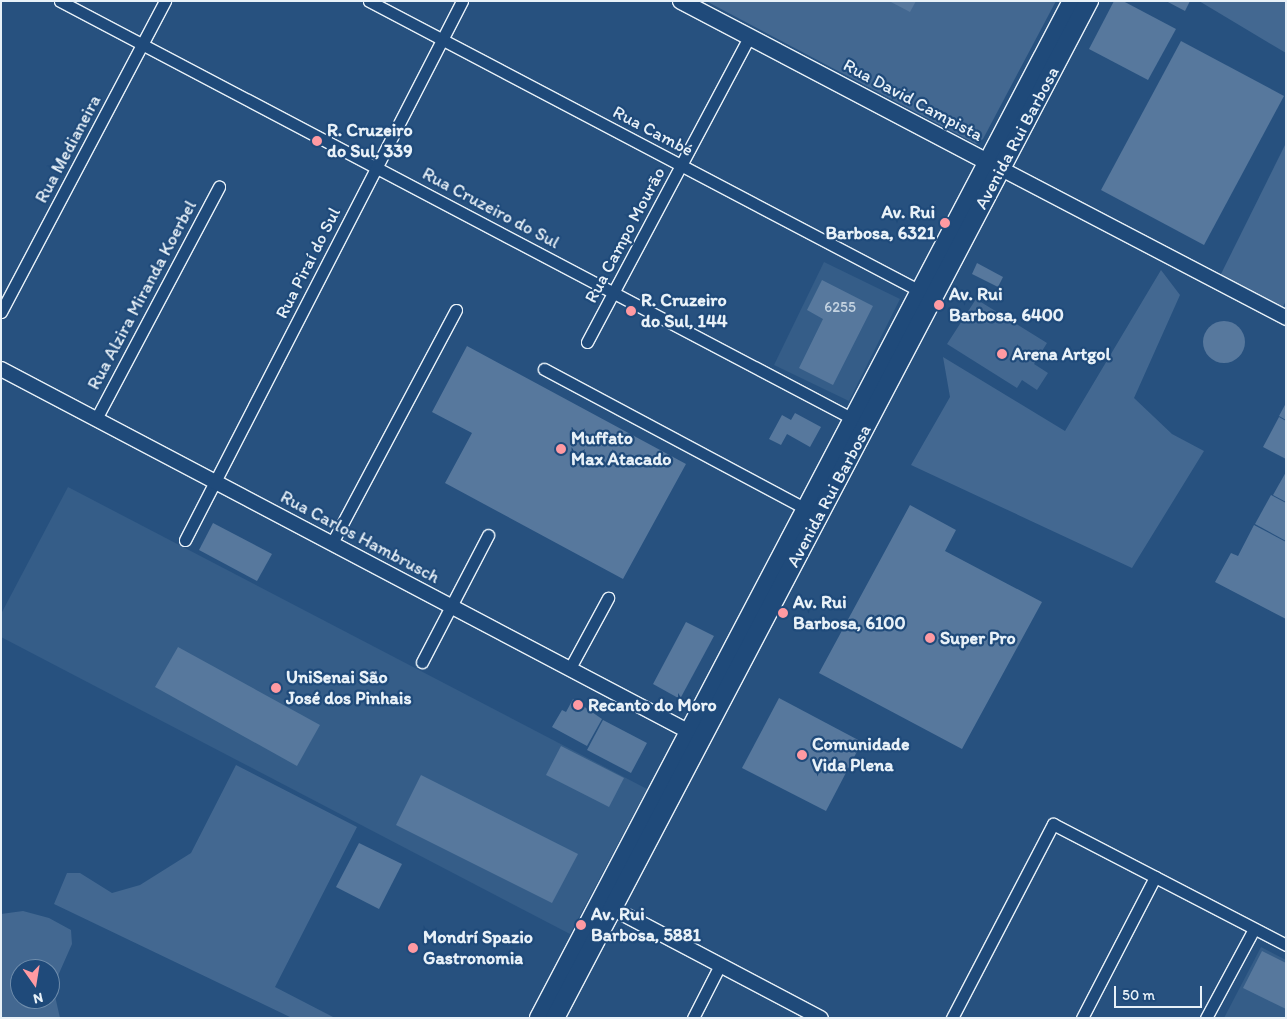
<!DOCTYPE html>
<meta charset="utf-8">
<style>
body{margin:0}
#map{position:relative;width:1287px;height:1019px;overflow:hidden;background:#27517f;font-family:Itim,sans-serif}
div>[style]{position:absolute}
[style*='--x']{left:calc(var(--x)*1px);top:calc(var(--y)*1px);width:calc(var(--w)*1px);rotate:calc(var(--a)*1deg)}
.built>*{inset:0;background:#355d88}
.green>*{inset:0;background:#436891}
.building>*{inset:0;background:#57789d}
.round{border-radius:50%}
.roads{filter:drop-shadow(1px 0 #e8f1f8) drop-shadow(-1px 0 #e8f1f8) drop-shadow(0 1px #e8f1f8) drop-shadow(0 -1px #e8f1f8)}
.minor>*{height:11px;margin:-5.5px;padding:0 5.5px;transform-origin:5.5px;border-radius:5.5px;background:#1f4a7a}
.tertiary>*{height:14px;margin:-7px;padding:0 7px;transform-origin:7px;border-radius:7px;background:#1f4a7a}
.secondary>*{height:16px;margin:-8px;padding:0 8px;transform-origin:8px;border-radius:8px;background:#1f4a7a}
.primary>*{height:18px;margin:-9px;padding:0 9px;transform-origin:9px;border-radius:9px;background:#1f4a7a}
.dots>*{width:14px;height:14px;translate:-50% -50%;box-sizing:border-box;border:2px solid #1f4a7a;border-radius:50%}
span{translate:-50% -50%;white-space:nowrap;text-align:center;line-height:1.15;-webkit-text-stroke:4.5px #1f4a7a;paint-order:stroke}
.number-label{font-size:15px;color:#c4d3e1}
.number-label span{-webkit-text-stroke-width:0}
.street-label{font-size:18px;color:#e8f1f8}
.poi-label{font-size:18px;color:#e8f1f8;font-weight:700}
.left{translate:0 -50%;text-align:left}
.right{translate:-100% -50%;text-align:right}
.frame{position:absolute;inset:0;border:2px solid #e8f1f8;pointer-events:none}
.north{position:absolute;left:10px;top:959px;width:50px;height:50px;box-sizing:border-box;background:#1f4a7a;border:1px solid #6f8dac;border-radius:50%;rotate:167deg;font-size:14px;font-weight:700;line-height:20px;text-align:center;color:#e8f1f8}
.north::after{content:'';display:block;margin:auto;width:18px;height:22px;background:#ff9aa2;clip-path:polygon(50% 0,100% 100%,50% 72%,0 100%)}
.scale{position:absolute;left:1114px;top:986px;width:88px;height:22px;box-sizing:border-box;border:2px solid #e8f1f8;border-top:0;padding-left:6px;font-size:15px;line-height:18px;white-space:nowrap;color:#e8f1f8;-webkit-text-stroke:4px #1f4a7a;paint-order:stroke}
</style>
<div id="map">
<div class="built">
<i style="clip-path:polygon(824px 262px,900px 299px,849px 401px,774px 365px)"></i>
<i style="clip-path:polygon(68px 487px,647px 789px,570px 934px,1px 637px,1px 614px)"></i>
<i style="clip-path:polygon(1261px 947px,1286px 960px,1286px 1018px,1224px 1018px)"></i>
</div>
<div class="green">
<i style="clip-path:polygon(706px 1px,1056px 1px,983px 139px,976px 144px)"></i>
<i style="clip-path:polygon(1199px 1px,1286px 1px,1286px 53px)"></i>
<i style="clip-path:polygon(1286px 143px,1286px 301px,1281px 310px,1220px 276px)"></i>
<i style="clip-path:polygon(1161px 270px,1180px 295px,1134px 398px,1172px 434px,1204px 451px,1132px 568px,911px 465px,950px 397px,943px 357px,1065px 431px)"></i>
<i style="clip-path:polygon(976px 299px,1047px 343px,1034px 364px,1048px 373px,1037px 390px,1022px 380px,1017px 388px,947px 344px)"></i>
<i style="clip-path:polygon(236px 765px,357px 827px,275px 987px,335px 1018px,292px 1018px,54px 904px,67px 873px,80px 873px,112px 893px,140px 885px,191px 853px)"></i>
<i style="clip-path:polygon(evenodd,23px 911px,49px 918px,71px 930px,72px 944px,53px 987px,60px 1018px,1px 1018px,1px 914px,23px 911px,20px 969px,50px 969px,50px 999px,20px 999px,20px 969px)"></i>
</div>
<div class="building">
<i style="clip-path:polygon(889px 1px,916px 1px,910px 12px)"></i>
<i style="clip-path:polygon(1114px 1px,1123px 1px,1176px 29px,1148px 80px,1089px 49px)"></i>
<i style="clip-path:polygon(1166px 1px,1190px 1px,1185px 11px)"></i>
<i style="clip-path:polygon(1181px 41px,1284px 96px,1204px 245px,1101px 190px)"></i>
<i style="clip-path:polygon(977px 263px,1003px 277px,998px 287px,972px 274px)"></i>
<i style="clip-path:polygon(822px 280px,873px 306px,833px 385px,799px 368px,823px 319px,807px 310px)"></i>
<i class="round" style="left:1203px;top:321px;width:42px;height:42px"></i>
<i style="clip-path:polygon(467px 346px,686px 464px,623px 579px,445px 483px,472px 433px,432px 412px)"></i>
<i style="clip-path:polygon(1286px 403px,1286px 420px,1279px 416px)"></i>
<i style="clip-path:polygon(795px 413px,821px 427px,810px 447px,787px 434px,781px 445px,769px 439px,782px 415px,791px 420px)"></i>
<i style="clip-path:polygon(1279px 417px,1286px 421px,1286px 459px,1263px 447px)"></i>
<i style="clip-path:polygon(1286px 472px,1286px 502px,1273px 495px)"></i>
<i style="clip-path:polygon(1271px 495px,1286px 503px,1286px 541px,1255px 524px)"></i>
<i style="clip-path:polygon(910px 505px,956px 530px,945px 551px,1042px 602px,962px 749px,819px 673px)"></i>
<i style="clip-path:polygon(213px 523px,272px 554px,257px 581px,199px 550px)"></i>
<i style="clip-path:polygon(1254px 525px,1286px 542px,1286px 619px,1215px 582px,1231px 553px,1238px 556px)"></i>
<i style="clip-path:polygon(686px 622px,714px 636px,680px 699px,653px 684px)"></i>
<i style="clip-path:polygon(178px 647px,320px 725px,297px 766px,155px 687px)"></i>
<i style="clip-path:polygon(779px 698px,862px 742px,826px 811px,742px 768px)"></i>
<i style="clip-path:polygon(573px 699px,602px 719px,587px 746px,552px 727px,562px 710px,566px 712px)"></i>
<i style="clip-path:polygon(603px 720px,647px 743px,631px 773px,587px 750px)"></i>
<i style="clip-path:polygon(561px 746px,624px 778px,609px 807px,546px 775px)"></i>
<i style="clip-path:polygon(421px 775px,578px 854px,552px 903px,396px 825px)"></i>
<i style="clip-path:polygon(359px 843px,402px 864px,379px 909px,336px 887px)"></i>
<i style="clip-path:polygon(1262px 951px,1286px 963px,1286px 1009px,1243px 988px)"></i>
</div>
<div class="roads">
<div class="minor">
<i style="--x:60;--y:1;--w:896;--a:27.79"></i>
<i style="--x:369;--y:1;--w:623;--a:27.76"></i>
<i style="--x:1;--y:312;--w:352;--a:-62.2"></i>
<i style="--x:587;--y:342;--w:345;--a:-62"></i>
<i style="--x:544;--y:369;--w:297;--a:28.1"></i>
<i style="--x:96;--y:419;--w:263;--a:-62.1"></i>
<i style="--x:185;--y:540;--w:606;--a:-62.8"></i>
<i style="--x:332;--y:543;--w:264;--a:-62"></i>
<i style="--x:422;--y:662;--w:143;--a:-62.5"></i>
<i style="--x:570;--y:668;--w:80;--a:-61.5"></i>
<i style="--x:693;--y:1018;--w:59;--a:-63"></i>
<i style="--x:952;--y:1018;--w:219;--a:-62.5"></i>
<i style="--x:1053;--y:824;--w:263;--a:27.4"></i>
<i style="--x:1082;--y:1018;--w:159;--a:-62.6"></i>
<i style="--x:1206;--y:1018;--w:101;--a:-61.7"></i>
</div>
<div class="tertiary">
<i style="--x:992;--y:164;--w:332;--a:27.6"></i>
<i style="--x:1;--y:369;--w:787;--a:27.8"></i>
<i style="--x:612;--y:908;--w:236;--a:27.8"></i>
</div>
<div class="secondary">
<i style="--x:681;--y:1;--w:347;--a:27.7"></i>
</div>
<div class="primary">
<i style="--x:539;--y:1018;--w:1148;--a:-62.34"></i>
<i style="--x:555;--y:1018;--w:1149;--a:-62.3"></i>
</div>
</div>
<div class="dots">
<i style="left:317px;top:141px;background:#ff9aa2"></i>
<i style="left:945px;top:223px;background:#ff9aa2"></i>
<i style="left:939px;top:305px;background:#ff9aa2"></i>
<i style="left:631px;top:311px;background:#ff9aa2"></i>
<i style="left:1002px;top:354px;background:#ff9aa2"></i>
<i style="left:561px;top:449px;background:#ff9aa2"></i>
<i style="left:783px;top:613px;background:#ff9aa2"></i>
<i style="left:930px;top:638px;background:#ff9aa2"></i>
<i style="left:276px;top:688px;background:#ff9aa2"></i>
<i style="left:578px;top:705px;background:#ff9aa2"></i>
<i style="left:802px;top:755px;background:#ff9aa2"></i>
<i style="left:581px;top:925px;background:#ff9aa2"></i>
<i style="left:413px;top:948px;background:#ff9aa2"></i>
</div>
<div class="number-label">
<span style="left:840px;top:308px">6255</span>
</div>
<div class="street-label">
<span style="left:913px;top:100px;rotate:28deg">Rua David Campista</span>
<span style="left:653px;top:131px;rotate:28deg">Rua Cambé</span>
<span style="left:1017px;top:138px;rotate:-62deg">Avenida Rui Barbosa</span>
<span style="left:68px;top:149px;rotate:-62deg">Rua Medianeira</span>
<span style="left:491px;top:208px;rotate:28deg">Rua Cruzeiro do Sul</span>
<span style="left:625px;top:235px;rotate:-62deg">Rua Campo Mourão</span>
<span style="left:308px;top:263px;rotate:-63deg">Rua Piraí do Sul</span>
<span style="left:142px;top:295px;rotate:-62deg">Rua Alzira Miranda Koerbel</span>
<span style="left:829px;top:496px;rotate:-62deg">Avenida Rui Barbosa</span>
<span style="left:360px;top:537px;rotate:28deg">Rua Carlos Hambrusch</span>
</div>
<div class="poi-label">
<span class="left" style="left:327px;top:141px">R. Cruzeiro<br>do Sul, 339</span>
<span class="right" style="left:935px;top:223px">Av. Rui<br>Barbosa, 6321</span>
<span class="left" style="left:949px;top:305px">Av. Rui<br>Barbosa, 6400</span>
<span class="left" style="left:641px;top:311px">R. Cruzeiro<br>do Sul, 144</span>
<span class="left" style="left:1012px;top:354px">Arena Artgol</span>
<span class="left" style="left:571px;top:449px">Muffato<br>Max Atacado</span>
<span class="left" style="left:793px;top:613px">Av. Rui<br>Barbosa, 6100</span>
<span class="left" style="left:940px;top:638px">Super Pro</span>
<span class="left" style="left:286px;top:688px">UniSenai São<br>José dos Pinhais</span>
<span class="left" style="left:588px;top:705px">Recanto do Moro</span>
<span class="left" style="left:812px;top:755px">Comunidade<br>Vida Plena</span>
<span class="left" style="left:591px;top:925px">Av. Rui<br>Barbosa, 5881</span>
<span class="left" style="left:423px;top:948px">Mondrí Spazio<br>Gastronomia</span>
</div>
<div class="frame"></div>
<div class="north">N</div>
<div class="scale">50 m</div>
</div>
